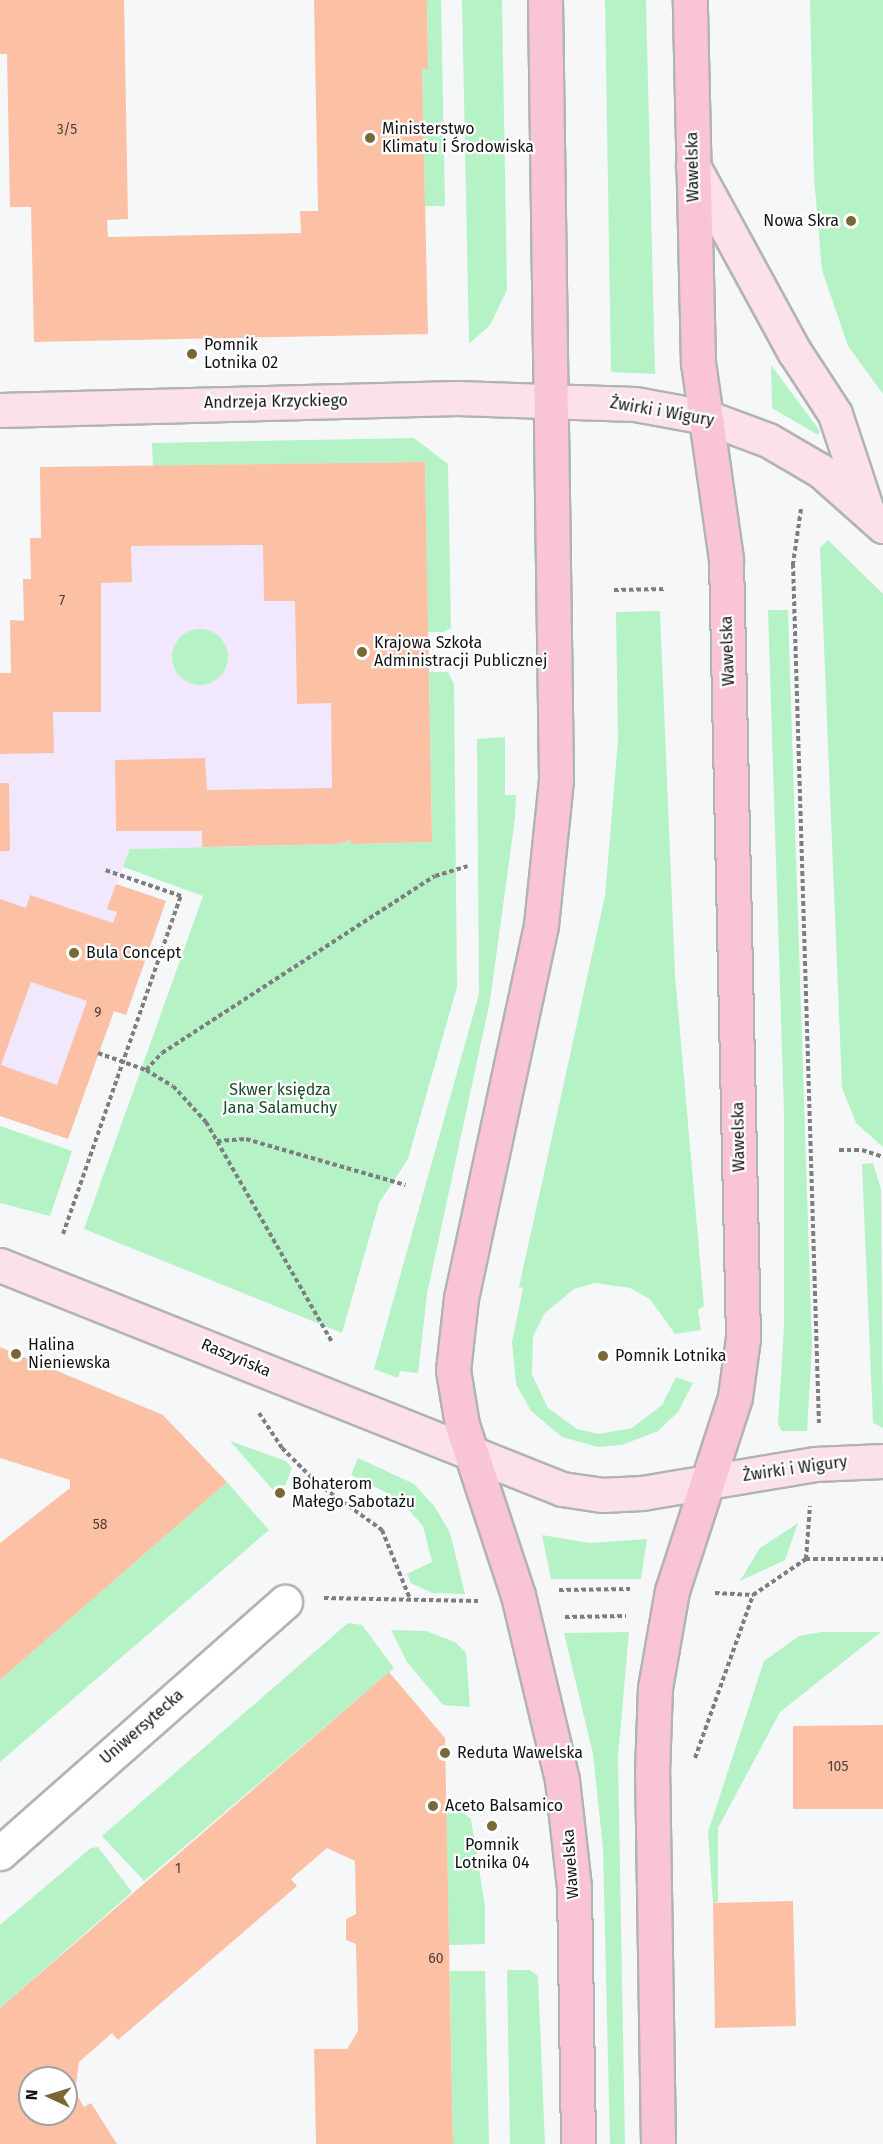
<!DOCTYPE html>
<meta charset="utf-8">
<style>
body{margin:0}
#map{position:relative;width:883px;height:2144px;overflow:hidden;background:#f6f7f9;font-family:"Fira Sans",sans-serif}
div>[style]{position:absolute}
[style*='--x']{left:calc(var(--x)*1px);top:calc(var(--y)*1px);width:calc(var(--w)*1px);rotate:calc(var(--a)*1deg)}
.commercial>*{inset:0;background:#f2e8fe}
.green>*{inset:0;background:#b5f3c6}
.round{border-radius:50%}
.building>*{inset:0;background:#fcc0a5}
.path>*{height:4px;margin-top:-2px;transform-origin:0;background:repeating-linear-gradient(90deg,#7d7e7f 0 4.5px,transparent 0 7.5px)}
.roads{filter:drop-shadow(2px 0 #b2b3b4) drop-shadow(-2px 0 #b2b3b4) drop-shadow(0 2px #b2b3b4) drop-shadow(0 -2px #b2b3b4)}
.street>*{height:33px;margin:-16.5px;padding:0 16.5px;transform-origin:16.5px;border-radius:16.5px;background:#fff}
.secondary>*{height:33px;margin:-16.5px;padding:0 16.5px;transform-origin:16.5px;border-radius:16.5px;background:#fce1e9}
.primary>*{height:33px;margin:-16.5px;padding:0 16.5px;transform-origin:16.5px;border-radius:16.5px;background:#f9c4d4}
.dots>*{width:16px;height:16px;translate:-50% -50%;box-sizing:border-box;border:3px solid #fff;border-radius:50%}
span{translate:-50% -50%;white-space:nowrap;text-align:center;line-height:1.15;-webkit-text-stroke:4.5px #fff;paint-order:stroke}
.number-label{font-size:14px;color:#4d3e38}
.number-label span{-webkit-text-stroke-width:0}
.poi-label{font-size:16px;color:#131314}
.left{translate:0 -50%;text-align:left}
.right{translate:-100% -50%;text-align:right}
.street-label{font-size:16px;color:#131314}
.park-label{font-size:16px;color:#154929}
.north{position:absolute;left:18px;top:2066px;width:60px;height:60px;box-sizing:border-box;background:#fff;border:2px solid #a1a1a1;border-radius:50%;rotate:274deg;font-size:16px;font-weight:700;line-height:24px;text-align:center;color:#131314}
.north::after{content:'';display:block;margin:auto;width:21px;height:27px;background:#7b6736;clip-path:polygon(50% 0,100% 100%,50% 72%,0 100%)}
</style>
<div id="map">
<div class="commercial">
<i style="clip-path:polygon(425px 462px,432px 842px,130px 849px,116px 884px,166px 901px,126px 1015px,113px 1011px,68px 1139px,0 1116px,0 712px,11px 673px,10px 620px,24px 620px,31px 579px,30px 538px,41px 537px,40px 467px)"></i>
</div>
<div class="green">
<i style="clip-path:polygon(427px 0,441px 0,445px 206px,425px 206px,422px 69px,428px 69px)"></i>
<i style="clip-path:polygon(462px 0,502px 0,507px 290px,490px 325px,469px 344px)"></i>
<i style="clip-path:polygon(605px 0,646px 0,655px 374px,611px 372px)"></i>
<i style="clip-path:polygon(810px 0,883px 0,883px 394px,848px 346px,822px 270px,814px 178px)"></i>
<i style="clip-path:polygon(771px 365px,820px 431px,818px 435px,772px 408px)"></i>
<i style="clip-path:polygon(414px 438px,448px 464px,451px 628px,443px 632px,428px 632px,425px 462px,153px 466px,152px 443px)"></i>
<i style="clip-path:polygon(828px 540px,883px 594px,883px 1147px,856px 1123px,842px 1088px,820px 548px)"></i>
<i style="clip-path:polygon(768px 610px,788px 610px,812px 1346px,807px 1431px,782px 1431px,778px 1424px,784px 1327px,784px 1113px)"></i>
<i style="clip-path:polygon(660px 611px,675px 975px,704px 1306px,698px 1310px,701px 1330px,675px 1334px,650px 1299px,630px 1288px,595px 1283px,574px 1289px,545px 1313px,533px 1336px,532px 1375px,548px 1408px,577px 1429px,599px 1434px,632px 1428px,662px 1405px,676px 1377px,693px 1383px,678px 1412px,658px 1431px,622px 1445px,598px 1447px,562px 1437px,531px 1411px,516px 1384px,512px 1342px,523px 1288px,519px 1287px,605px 896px,618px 740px,616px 612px)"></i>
<i class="round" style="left:172px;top:629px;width:56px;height:56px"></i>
<i style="clip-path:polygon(429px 672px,448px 672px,454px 684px,457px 987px,408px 1159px,379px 1203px,342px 1333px,84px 1229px,203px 896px,123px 867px,130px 849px,337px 844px,351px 840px,352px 844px,432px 842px)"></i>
<i style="clip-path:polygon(505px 737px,505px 795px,516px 795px,515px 818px,490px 1001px,427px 1294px,418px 1373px,400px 1371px,398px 1378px,374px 1369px,479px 994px,477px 739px)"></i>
<i style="clip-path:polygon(0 1126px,72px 1151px,50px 1216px,0 1203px)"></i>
<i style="clip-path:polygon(873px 1163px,881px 1189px,883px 1428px,873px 1423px,862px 1164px)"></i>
<i style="clip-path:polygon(230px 1441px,286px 1461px,292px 1468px,280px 1498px)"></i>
<i style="clip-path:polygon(358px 1458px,414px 1484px,435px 1507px,450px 1533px,465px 1594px,432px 1593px,411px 1583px,407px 1574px,432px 1562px,423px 1526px,399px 1499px,351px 1475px)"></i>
<i style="clip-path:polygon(227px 1482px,269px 1530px,0 1762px,0 1680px)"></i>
<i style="clip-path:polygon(798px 1523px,785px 1560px,740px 1581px,760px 1548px)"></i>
<i style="clip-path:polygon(542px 1535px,590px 1543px,647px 1539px,641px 1579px,551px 1579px)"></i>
<i style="clip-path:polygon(348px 1623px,362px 1625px,394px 1668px,144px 1881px,102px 1836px)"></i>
<i style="clip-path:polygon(391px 1630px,426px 1631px,455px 1642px,466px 1653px,470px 1707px,443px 1705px,407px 1662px)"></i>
<i style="clip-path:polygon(629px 1632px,618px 1757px,625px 2144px,610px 2144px,603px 1849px,593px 1754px,564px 1633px)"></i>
<i style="clip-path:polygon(821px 1632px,881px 1632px,780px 1712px,718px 1828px,718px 1902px,713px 1903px,708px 1832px,764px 1661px,799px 1636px)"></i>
<i style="clip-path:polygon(462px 1812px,471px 1819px,485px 1906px,485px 1944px,449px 1945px,446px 1813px)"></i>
<i style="clip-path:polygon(98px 1847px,132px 1892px,0 2008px,0 1925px,91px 1848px)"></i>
<i style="clip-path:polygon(507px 1970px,530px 1970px,538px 1976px,545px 2144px,510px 2144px)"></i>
<i style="clip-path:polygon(450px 1971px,485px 1971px,489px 2144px,453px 2144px)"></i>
</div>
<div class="building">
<i style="clip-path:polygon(0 0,124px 0,128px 219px,107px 220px,108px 237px,301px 233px,300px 211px,318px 211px,314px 0,427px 0,428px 69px,422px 69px,428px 334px,34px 342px,31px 207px,10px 207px,7px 54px,0 54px)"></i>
<i style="clip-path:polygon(425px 462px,432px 842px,351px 844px,351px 840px,337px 844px,202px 847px,202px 831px,116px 831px,115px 760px,205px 758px,207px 790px,332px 788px,331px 703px,297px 704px,295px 601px,264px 601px,263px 545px,131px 546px,132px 582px,101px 583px,101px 712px,53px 712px,54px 753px,0 754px,0 673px,11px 673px,10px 620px,24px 621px,23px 579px,31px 579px,30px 538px,41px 538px,40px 467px)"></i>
<i style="clip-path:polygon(0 783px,9px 783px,10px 851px,0 851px)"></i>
<i style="clip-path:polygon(evenodd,116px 884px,166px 901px,126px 1015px,114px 1011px,68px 1139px,0 1116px,0 899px,26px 908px,30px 895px,113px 923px,117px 912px,107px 909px,116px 884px,31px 982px,87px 1001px,57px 1085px,1px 1065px,31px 982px)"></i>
<i style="clip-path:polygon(0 1347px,163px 1415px,227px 1482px,0 1680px,0 1543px,70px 1488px,70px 1480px,0 1458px)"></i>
<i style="clip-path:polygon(evenodd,389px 1672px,445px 1738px,453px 2144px,316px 2144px,314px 2049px,347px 2049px,358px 2031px,356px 1944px,346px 1940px,346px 1919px,356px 1914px,355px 1861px,327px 1848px,291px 1879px,297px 1886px,118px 2040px,112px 2033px,79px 2062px,75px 2092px,84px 2107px,91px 2103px,117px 2144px,0 2144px,0 2008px,389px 1672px,30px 2078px,66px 2078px,66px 2114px,30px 2114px,30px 2078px)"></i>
<i style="clip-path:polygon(883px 1725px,883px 1809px,793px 1809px,793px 1726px)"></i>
<i style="clip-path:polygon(793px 1901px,796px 2026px,715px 2028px,713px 1903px)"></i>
</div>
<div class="path">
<i style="--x:801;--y:509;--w:56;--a:98.3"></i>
<i style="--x:793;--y:564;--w:860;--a:88.27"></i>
<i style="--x:614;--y:590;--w:51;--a:-1.1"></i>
<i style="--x:98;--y:1053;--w:51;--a:19.5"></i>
<i style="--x:146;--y:1070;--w:31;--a:31"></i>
<i style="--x:173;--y:1086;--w:49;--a:47.5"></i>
<i style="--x:206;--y:1122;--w:254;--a:60.2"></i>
<i style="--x:146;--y:1070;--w:23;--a:-47"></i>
<i style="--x:162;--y:1053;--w:325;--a:-33"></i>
<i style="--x:435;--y:876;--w:34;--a:-17"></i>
<i style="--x:217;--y:1141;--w:29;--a:-4"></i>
<i style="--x:246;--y:1139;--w:166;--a:16.1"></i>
<i style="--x:839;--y:1150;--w:23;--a:0"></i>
<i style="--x:862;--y:1150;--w:22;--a:18"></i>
<i style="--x:63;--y:1234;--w:358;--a:-70.8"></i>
<i style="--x:181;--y:896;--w:80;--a:-161.1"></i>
<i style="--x:259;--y:1413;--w:42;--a:56.7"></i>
<i style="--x:282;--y:1448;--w:51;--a:45"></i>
<i style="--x:318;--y:1484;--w:79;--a:35.7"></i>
<i style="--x:382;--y:1530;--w:74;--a:67.9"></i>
<i style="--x:806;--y:1559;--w:53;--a:-85.7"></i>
<i style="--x:559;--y:1590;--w:71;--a:-0.8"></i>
<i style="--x:715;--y:1593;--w:38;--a:3"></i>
<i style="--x:753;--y:1595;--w:64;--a:-34.2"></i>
<i style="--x:806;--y:1559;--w:77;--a:0"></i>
<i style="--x:324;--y:1598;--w:154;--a:1.1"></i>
<i style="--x:565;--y:1617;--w:61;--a:-0.9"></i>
<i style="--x:695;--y:1758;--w:173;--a:-70.4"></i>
</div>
<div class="roads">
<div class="street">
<i style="--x:0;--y:1853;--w:380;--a:-41.4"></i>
</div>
<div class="secondary">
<i style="--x:693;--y:166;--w:211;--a:61.4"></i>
<i style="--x:794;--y:351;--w:75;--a:56.9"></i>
<i style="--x:835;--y:414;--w:99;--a:71.7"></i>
<i style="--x:0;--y:410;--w:457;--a:-1.5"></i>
<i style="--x:457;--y:398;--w:178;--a:1.9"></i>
<i style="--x:635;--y:404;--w:72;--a:10.4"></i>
<i style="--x:706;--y:417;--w:66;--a:20.4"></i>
<i style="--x:768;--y:440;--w:61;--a:30.3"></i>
<i style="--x:821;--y:471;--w:83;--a:41.6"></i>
<i style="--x:0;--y:1265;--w:605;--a:21.73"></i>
<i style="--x:562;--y:1489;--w:40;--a:8.5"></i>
<i style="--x:602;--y:1495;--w:40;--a:-2.9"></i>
<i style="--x:642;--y:1493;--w:175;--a:-9.5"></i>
<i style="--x:815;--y:1464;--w:68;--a:-2.5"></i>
</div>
<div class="primary">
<i style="--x:545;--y:0;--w:780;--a:89.19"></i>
<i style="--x:556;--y:780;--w:146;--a:95.9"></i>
<i style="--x:541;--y:925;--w:381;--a:102.1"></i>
<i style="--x:461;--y:1298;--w:72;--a:96.3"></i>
<i style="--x:453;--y:1370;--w:56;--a:80.7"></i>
<i style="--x:462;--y:1425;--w:179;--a:71.8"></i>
<i style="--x:518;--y:1595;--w:190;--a:76.6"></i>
<i style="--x:562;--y:1780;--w:108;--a:83.6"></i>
<i style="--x:574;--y:1887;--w:257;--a:89.1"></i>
<i style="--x:658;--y:2144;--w:371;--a:-90.9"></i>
<i style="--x:652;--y:1773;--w:85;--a:-88"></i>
<i style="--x:655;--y:1688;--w:98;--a:-80.1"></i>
<i style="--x:672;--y:1591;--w:204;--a:-72"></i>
<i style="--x:735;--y:1397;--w:60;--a:-82.3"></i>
<i style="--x:743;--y:1338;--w:779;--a:-91.25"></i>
<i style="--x:726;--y:559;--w:198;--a:-98.1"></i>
<i style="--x:698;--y:363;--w:363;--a:-91.3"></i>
</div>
</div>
<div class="dots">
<i style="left:370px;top:138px;background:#7b6736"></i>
<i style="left:851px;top:221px;background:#7b6736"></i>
<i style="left:192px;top:354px;background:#7b6736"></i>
<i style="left:362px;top:652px;background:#7b6736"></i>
<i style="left:74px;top:953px;background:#7b6736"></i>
<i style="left:16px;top:1354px;background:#7b6736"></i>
<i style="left:603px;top:1356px;background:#7b6736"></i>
<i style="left:280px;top:1493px;background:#7b6736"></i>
<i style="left:445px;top:1753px;background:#7b6736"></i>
<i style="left:433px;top:1806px;background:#7b6736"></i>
<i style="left:492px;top:1826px;background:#7b6736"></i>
</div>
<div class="number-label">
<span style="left:67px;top:130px">3/5</span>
<span style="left:62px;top:601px">7</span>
<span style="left:98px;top:1013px">9</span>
<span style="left:100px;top:1525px">58</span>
<span style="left:838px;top:1767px">105</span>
<span style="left:178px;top:1869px">1</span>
<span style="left:436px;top:1959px">60</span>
</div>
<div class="poi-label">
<span class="left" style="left:382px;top:138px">Ministerstwo<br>Klimatu i Środowiska</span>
<span class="right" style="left:839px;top:221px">Nowa Skra</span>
<span class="left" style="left:204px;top:354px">Pomnik<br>Lotnika 02</span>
<span class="left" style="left:374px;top:652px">Krajowa Szkoła<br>Administracji Publicznej</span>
<span class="left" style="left:86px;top:953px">Bula Concept</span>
<span class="left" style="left:28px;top:1354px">Halina<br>Nieniewska</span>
<span class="left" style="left:615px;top:1356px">Pomnik Lotnika</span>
<span class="left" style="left:292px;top:1493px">Bohaterom<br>Małego Sabotażu</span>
<span class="left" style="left:457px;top:1753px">Reduta Wawelska</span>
<span class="left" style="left:445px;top:1806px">Aceto Balsamico</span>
<span style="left:492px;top:1854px">Pomnik<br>Lotnika 04</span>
</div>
<div class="street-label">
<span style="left:693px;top:167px;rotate:-91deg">Wawelska</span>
<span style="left:276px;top:402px;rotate:-1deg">Andrzeja Krzyckiego</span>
<span style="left:662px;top:412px;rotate:10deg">Żwirki i Wigury</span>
<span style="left:728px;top:651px;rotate:-92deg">Wawelska</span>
<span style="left:739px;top:1137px;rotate:-91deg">Wawelska</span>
<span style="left:236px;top:1358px;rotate:23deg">Raszyńska</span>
<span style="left:795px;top:1469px;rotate:-8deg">Żwirki i Wigury</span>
<span style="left:142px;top:1727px;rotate:-41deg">Uniwersytecka</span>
<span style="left:571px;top:1864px;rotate:-94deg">Wawelska</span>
</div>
<div class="park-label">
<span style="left:280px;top:1099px">Skwer księdza<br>Jana Salamuchy</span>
</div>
<div class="north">N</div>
</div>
